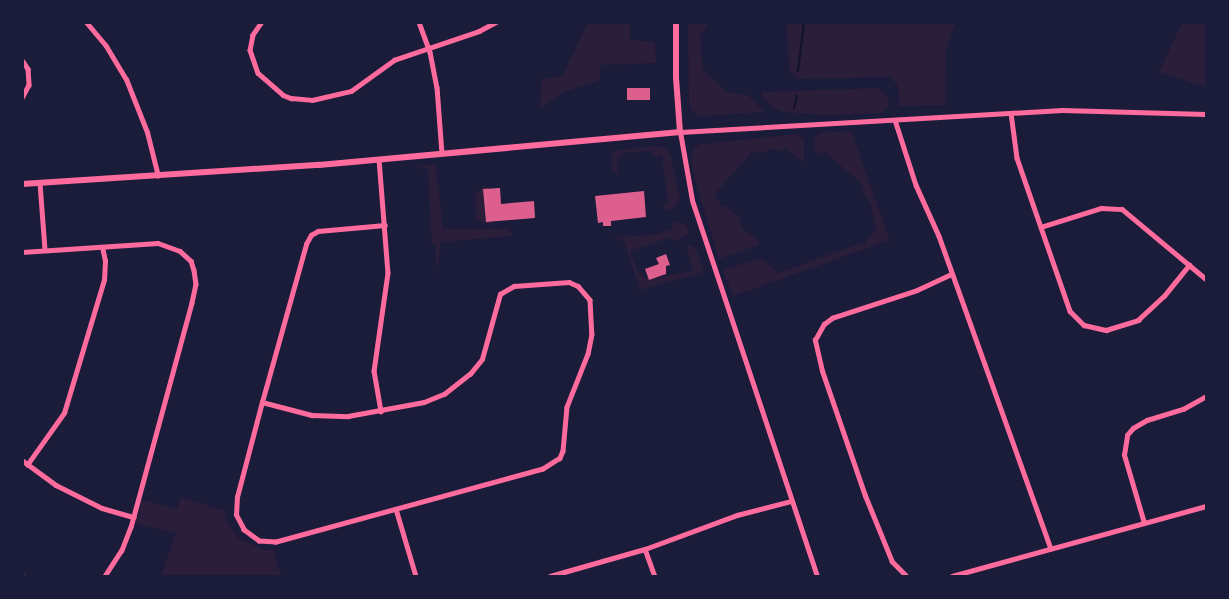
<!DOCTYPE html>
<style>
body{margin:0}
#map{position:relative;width:1229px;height:599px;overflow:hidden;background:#1b1b3a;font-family:Overpass,sans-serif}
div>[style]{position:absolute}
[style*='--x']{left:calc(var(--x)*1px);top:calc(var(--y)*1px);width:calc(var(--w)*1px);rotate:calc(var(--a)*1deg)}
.green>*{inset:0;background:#2a1e3b}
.stream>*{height:2px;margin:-1px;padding:0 1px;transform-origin:1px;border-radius:1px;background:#12122b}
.building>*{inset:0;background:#dd5f8e}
.minor>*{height:4.5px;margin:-2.25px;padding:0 2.25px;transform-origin:2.25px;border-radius:2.25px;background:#ff6b9d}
.tertiary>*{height:5px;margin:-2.5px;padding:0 2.5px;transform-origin:2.5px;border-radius:2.5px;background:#ff6b9d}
.secondary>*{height:6px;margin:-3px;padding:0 3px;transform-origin:3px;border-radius:3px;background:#ff6b9d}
span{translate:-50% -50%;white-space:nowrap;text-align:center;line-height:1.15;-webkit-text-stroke:4.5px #1b1b3a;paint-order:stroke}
.frame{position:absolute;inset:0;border:24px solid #1b1b3a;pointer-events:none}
</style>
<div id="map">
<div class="green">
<i style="clip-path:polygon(588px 23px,630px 23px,630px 40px,655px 42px,656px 63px,600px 65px,600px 80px,564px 92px,540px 108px,542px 79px,562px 76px)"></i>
<i style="clip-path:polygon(688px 23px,708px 23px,700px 35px,703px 70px,727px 92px,748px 95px,764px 112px,700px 116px,692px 111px,689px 103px)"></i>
<i style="clip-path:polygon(786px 23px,955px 23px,946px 50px,945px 105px,899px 106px,898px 86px,890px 77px,797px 79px,790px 72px)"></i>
<i style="clip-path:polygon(1182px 23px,1206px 23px,1206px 87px,1159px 72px)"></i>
<i style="clip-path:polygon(879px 88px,887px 96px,889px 106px,881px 113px,825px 115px,784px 112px,772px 107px,761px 95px,762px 92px)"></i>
<i style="clip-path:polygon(851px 131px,890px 240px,733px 296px,723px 271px,725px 269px,758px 259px,764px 260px,778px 273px,862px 243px,864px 245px,876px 230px,871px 205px,861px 189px,863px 185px,825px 152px,821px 155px,815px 150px,814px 139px,819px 133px)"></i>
<i style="clip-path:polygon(798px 134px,804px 140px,804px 163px,784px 148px,780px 151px,772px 149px,759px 154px,753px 151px,714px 195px,723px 207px,726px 206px,739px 217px,743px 229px,758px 240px,759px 245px,719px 259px,695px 181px,691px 160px,694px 148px,701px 144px)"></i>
<i style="clip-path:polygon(656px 146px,665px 148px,671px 156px,680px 200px,673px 210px,666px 210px,662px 203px,668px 202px,662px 155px,656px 157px,650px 151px,624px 153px,617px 160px,618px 174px,612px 169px,611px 158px,614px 151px)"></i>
<i style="clip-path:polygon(434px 164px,436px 167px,443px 229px,510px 229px,512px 236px,441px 242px,437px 273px,435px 244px,432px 244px,428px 169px,415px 168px)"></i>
<i style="clip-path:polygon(484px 186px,490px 189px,483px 189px,485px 213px,483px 217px,486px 217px,486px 222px,491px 222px,491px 225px,476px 220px,475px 194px)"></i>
<i style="clip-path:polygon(672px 222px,685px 224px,690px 232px,688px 235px,673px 241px,671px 237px,630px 251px,639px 274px,642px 273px,644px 278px,648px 277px,650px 280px,693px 270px,686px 246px,689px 245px,695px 247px,704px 272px,640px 290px,624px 241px,612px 238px,657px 234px,673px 229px)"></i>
<i style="clip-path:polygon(181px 497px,225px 511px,227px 521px,239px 539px,265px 550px,273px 550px,281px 576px,161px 576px,176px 533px,136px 524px,142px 500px,177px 509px)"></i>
</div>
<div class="stream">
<i style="--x:798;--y:71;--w:49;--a:-83"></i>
<i style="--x:794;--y:108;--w:13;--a:-77"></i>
</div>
<div class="building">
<i style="clip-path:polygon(627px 88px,650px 88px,650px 100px,627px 100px)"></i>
<i style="clip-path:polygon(500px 188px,501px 204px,534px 201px,535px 218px,486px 222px,483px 189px)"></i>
<i style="clip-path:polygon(644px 191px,646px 217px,611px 221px,611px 226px,603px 226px,603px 222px,598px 223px,595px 196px)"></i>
<i style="clip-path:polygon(666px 254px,670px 265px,666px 266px,666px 274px,649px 280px,645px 269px,659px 264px,656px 258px)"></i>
</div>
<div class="minor">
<i style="--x:262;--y:22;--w:16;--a:125"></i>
<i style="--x:253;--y:35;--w:15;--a:101"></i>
<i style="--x:250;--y:50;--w:24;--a:71"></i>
<i style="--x:258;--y:73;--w:33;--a:41"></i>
<i style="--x:283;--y:95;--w:9;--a:21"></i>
<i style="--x:291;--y:98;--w:21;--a:5"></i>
<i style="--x:312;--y:100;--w:40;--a:-13"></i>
<i style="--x:351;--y:91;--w:53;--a:-35.8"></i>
<i style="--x:394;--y:60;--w:90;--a:-18.8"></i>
<i style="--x:479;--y:31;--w:19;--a:-28"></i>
<i style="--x:419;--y:22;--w:32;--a:70"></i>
<i style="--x:430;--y:52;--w:36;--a:79"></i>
<i style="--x:437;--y:87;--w:66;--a:85.7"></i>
<i style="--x:22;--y:60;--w:11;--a:56"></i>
<i style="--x:28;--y:69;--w:16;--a:86"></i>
<i style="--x:29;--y:85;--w:15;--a:118"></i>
<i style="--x:1011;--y:113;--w:45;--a:82.4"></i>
<i style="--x:1017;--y:158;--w:162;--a:70.9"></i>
<i style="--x:1070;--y:311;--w:20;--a:45"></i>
<i style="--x:1084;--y:325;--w:23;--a:13"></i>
<i style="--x:1106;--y:330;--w:34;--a:-17"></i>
<i style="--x:1138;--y:320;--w:35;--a:-43"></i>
<i style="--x:1164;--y:296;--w:40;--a:-51"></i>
<i style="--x:895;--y:120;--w:68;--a:72.1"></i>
<i style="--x:916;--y:185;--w:56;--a:65.7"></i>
<i style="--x:939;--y:236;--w:332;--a:70.3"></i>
<i style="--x:379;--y:159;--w:114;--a:85.5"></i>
<i style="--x:388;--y:273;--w:99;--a:98.1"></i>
<i style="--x:374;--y:371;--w:41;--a:80.1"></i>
<i style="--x:40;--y:183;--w:67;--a:85.7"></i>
<i style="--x:1041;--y:227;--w:63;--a:-17.6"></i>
<i style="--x:1101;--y:208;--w:21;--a:3"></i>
<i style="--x:1122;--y:209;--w:109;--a:39.8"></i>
<i style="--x:22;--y:252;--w:136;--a:-3.8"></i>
<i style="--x:158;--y:243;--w:23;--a:20"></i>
<i style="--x:180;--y:251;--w:15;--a:42"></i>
<i style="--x:191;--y:261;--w:9;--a:72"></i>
<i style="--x:194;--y:270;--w:14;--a:82"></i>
<i style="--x:196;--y:284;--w:19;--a:102"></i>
<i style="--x:192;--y:303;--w:232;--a:105.2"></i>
<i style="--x:131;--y:527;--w:25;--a:111"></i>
<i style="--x:122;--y:550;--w:31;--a:123"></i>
<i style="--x:262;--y:402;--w:52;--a:14.6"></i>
<i style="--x:312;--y:415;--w:36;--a:2"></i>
<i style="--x:348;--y:416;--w:77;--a:-10.4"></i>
<i style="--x:424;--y:402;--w:22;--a:-22"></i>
<i style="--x:444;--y:394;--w:33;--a:-38"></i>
<i style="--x:470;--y:374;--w:19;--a:-51"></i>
<i style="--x:482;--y:359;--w:67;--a:-74.5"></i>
<i style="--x:500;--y:294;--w:16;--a:-30"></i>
<i style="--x:514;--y:286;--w:55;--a:-4.2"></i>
<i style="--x:569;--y:282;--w:10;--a:24"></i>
<i style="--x:578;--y:286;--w:18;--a:49"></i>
<i style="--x:590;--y:300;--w:34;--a:87"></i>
<i style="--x:592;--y:334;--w:20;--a:101"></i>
<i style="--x:588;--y:354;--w:57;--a:111.6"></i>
<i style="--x:567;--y:407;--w:44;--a:95.2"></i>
<i style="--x:563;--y:451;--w:8;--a:113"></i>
<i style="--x:560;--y:458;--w:20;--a:147"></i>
<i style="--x:543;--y:469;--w:277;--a:164.7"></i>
<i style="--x:276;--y:542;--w:17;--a:-177"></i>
<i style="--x:259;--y:541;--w:19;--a:-144"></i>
<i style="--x:244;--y:530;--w:17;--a:-118"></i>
<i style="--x:236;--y:515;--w:18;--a:-87"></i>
<i style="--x:237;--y:497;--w:98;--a:-75.3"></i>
<i style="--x:262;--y:402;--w:164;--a:-74.4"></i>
<i style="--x:306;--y:244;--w:10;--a:-61"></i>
<i style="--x:311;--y:235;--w:8;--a:-30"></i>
<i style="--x:318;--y:231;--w:67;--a:-5.1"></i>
<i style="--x:22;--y:460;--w:42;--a:36.3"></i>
<i style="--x:56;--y:485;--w:51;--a:26.6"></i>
<i style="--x:102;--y:508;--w:33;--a:16"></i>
<i style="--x:27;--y:465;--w:64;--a:-54.6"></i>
<i style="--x:64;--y:413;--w:139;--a:-73.3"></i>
<i style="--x:104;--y:280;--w:19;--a:-87"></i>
<i style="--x:105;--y:261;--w:14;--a:-102"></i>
<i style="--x:396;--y:509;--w:70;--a:73.4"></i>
<i style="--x:1144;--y:523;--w:71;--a:-106.4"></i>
<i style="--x:1124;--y:455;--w:20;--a:-81"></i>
<i style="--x:1127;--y:435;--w:9;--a:-49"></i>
<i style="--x:1133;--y:428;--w:16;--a:-30"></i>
<i style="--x:1147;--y:420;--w:38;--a:-17"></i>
<i style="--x:1183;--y:409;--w:26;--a:-29"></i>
<i style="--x:645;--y:549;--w:29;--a:70"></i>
<i style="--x:22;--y:576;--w:1;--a:0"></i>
<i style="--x:550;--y:576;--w:99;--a:-15.9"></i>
<i style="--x:645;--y:549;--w:98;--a:-20.3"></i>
<i style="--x:737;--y:515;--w:56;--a:-14.5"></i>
<i style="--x:906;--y:576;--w:20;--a:-135"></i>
<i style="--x:892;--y:562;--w:71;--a:-112.2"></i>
<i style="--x:865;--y:496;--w:132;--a:-109"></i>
<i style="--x:822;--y:371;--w:32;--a:-103"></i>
<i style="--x:815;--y:340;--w:18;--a:-61"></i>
<i style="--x:824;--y:324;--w:10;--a:-37"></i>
<i style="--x:832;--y:318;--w:89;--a:-18.2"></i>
<i style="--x:917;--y:290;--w:38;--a:-25"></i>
<i style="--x:952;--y:576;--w:263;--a:-15.4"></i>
</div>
<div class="tertiary">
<i style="--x:86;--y:22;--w:31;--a:50"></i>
<i style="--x:106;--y:46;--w:39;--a:59"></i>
<i style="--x:126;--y:79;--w:57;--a:68.4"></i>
<i style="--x:147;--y:132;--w:45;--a:76"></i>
<i style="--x:817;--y:576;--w:396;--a:-108.4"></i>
<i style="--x:692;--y:200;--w:69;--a:-100"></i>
<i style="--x:680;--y:132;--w:383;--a:-3.3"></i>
<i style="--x:1062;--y:110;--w:144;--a:1.6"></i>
</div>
<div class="secondary">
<i style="--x:22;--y:184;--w:298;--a:-3.7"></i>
<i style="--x:319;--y:165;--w:363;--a:-5.2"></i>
<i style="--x:680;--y:132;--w:54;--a:-94.2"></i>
<i style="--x:676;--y:78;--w:56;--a:-90"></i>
</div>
<div class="frame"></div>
</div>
